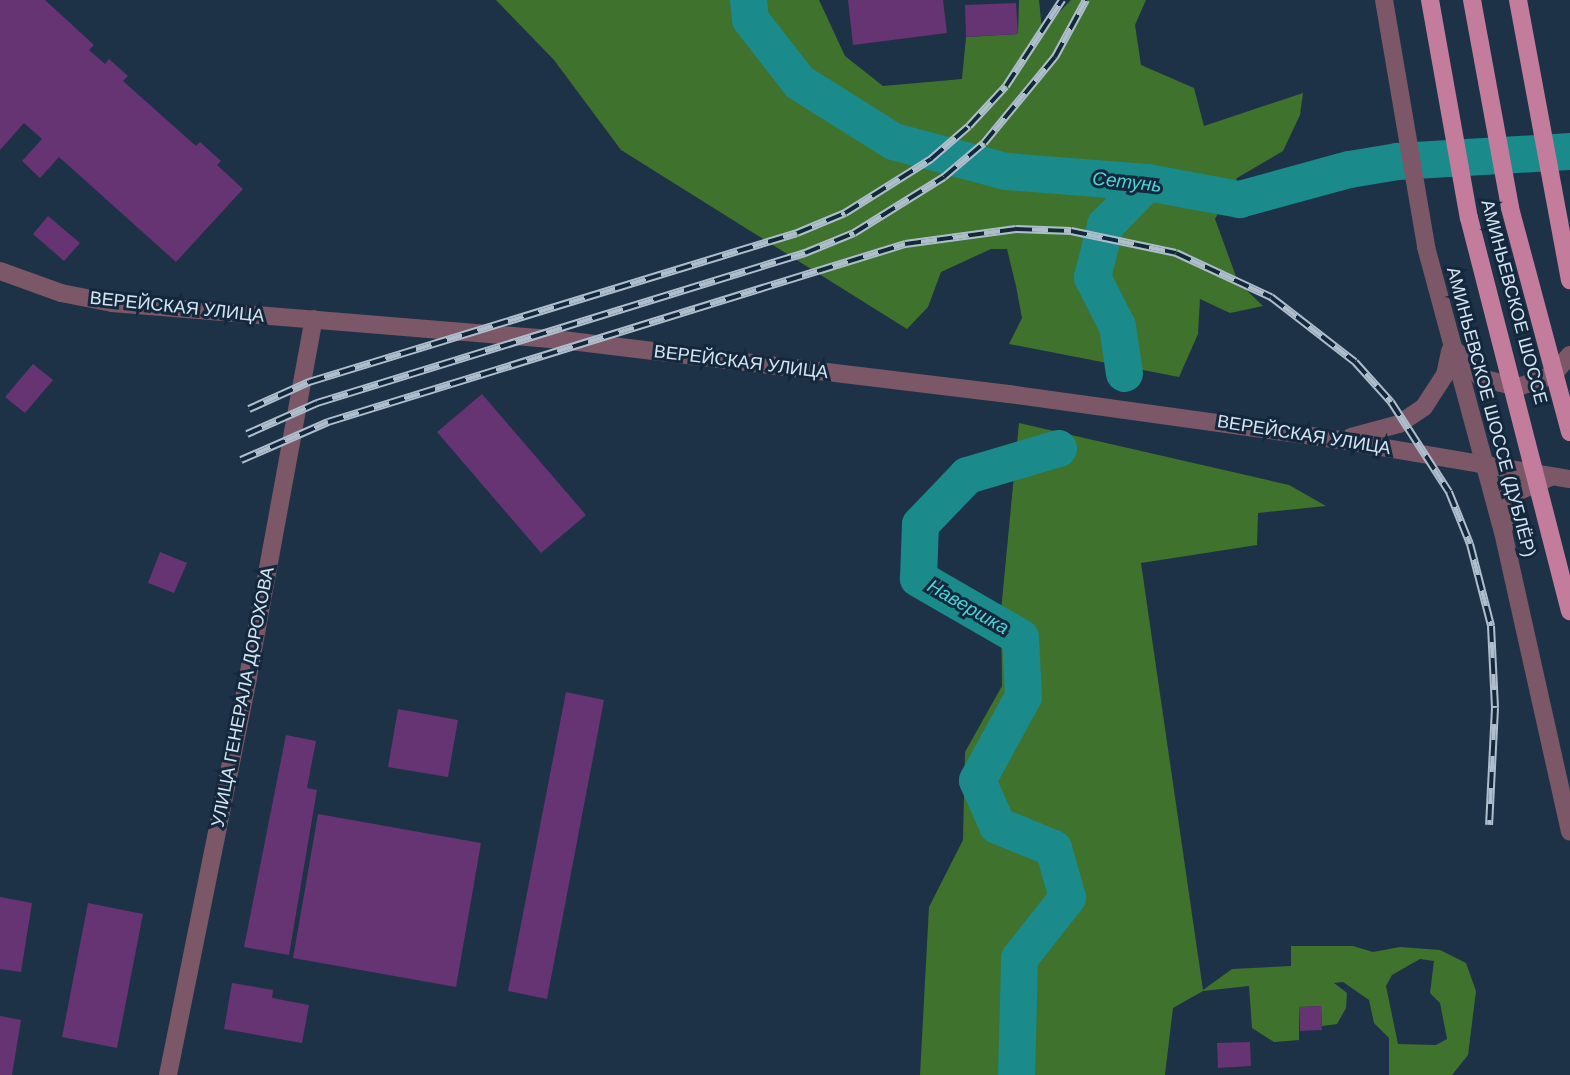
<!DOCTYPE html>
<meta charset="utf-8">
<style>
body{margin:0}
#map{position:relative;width:1570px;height:1075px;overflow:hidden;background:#1d3247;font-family:Helvetica,sans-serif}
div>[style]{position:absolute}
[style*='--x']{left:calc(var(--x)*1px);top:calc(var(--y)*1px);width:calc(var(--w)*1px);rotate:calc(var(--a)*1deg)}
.forest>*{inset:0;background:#3f722c}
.river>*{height:37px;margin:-18.5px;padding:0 18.5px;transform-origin:18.5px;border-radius:18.5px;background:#1a8a8b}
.building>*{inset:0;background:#663373}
.minor>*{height:18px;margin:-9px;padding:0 9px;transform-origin:9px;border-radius:9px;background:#7b5767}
.major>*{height:18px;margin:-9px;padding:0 9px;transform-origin:9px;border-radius:9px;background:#c47c9d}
.rail>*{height:8px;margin-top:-4px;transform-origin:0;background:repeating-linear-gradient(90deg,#13283c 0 16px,#afbecd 0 32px);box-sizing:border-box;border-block:2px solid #afbecd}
span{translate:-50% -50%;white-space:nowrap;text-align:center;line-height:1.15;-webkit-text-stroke:6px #13283c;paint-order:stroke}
.street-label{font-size:18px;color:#d7e4f2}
.water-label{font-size:19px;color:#4bd5d6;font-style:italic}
</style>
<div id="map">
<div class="forest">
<i style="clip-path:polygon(496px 0,819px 0,845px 56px,883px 86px,962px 79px,966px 37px,1018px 34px,1019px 0,1039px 0,1042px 30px,1071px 0,1146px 0,1135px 25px,1141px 65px,1194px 88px,1204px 126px,1303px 93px,1300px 115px,1283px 151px,1237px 178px,1215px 219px,1238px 282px,1263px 306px,1230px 313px,1200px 299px,1198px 334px,1179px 377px,1009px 344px,1022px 318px,1016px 286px,1007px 249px,991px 249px,941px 272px,928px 307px,907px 329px,621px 150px,554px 60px)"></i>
<i style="clip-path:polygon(evenodd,1019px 423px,1289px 485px,1326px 506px,1258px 513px,1257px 545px,1141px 563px,1203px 990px,1232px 969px,1291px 966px,1291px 946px,1353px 946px,1373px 952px,1400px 947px,1440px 950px,1466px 963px,1476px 991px,1468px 1055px,1452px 1075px,1389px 1075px,1389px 1038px,1374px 1023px,1369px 1000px,1343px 982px,1334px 983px,1347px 993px,1346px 1008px,1337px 1024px,1322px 1026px,1321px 1006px,1299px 1007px,1299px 1040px,1274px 1042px,1252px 1028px,1249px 986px,1203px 991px,1173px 1008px,1165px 1075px,920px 1075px,929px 907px,963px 840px,965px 752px,1002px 686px,1001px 611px,1019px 423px,1420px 959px,1434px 961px,1430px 993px,1440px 1003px,1447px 1039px,1436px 1045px,1398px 1044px,1386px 986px,1392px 975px,1420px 959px)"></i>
</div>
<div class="river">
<i style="--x:748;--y:0;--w:19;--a:84"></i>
<i style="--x:750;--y:19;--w:80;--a:52.1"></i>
<i style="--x:799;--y:82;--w:111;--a:32.1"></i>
<i style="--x:893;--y:141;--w:117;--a:14.9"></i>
<i style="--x:1006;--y:171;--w:141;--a:4.5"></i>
<i style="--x:1147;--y:182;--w:94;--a:10.5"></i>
<i style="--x:1239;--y:199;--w:114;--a:-15.3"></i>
<i style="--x:1349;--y:169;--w:49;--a:-9.5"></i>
<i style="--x:1397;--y:161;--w:173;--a:-3.3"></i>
<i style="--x:1124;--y:373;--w:48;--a:-98.5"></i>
<i style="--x:1117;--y:326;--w:55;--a:-117"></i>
<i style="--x:1092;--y:277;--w:54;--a:-76"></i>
<i style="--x:1105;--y:225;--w:60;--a:-45.7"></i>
<i style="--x:1016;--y:1075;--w:117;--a:-88.5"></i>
<i style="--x:1019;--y:958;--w:78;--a:-51.8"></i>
<i style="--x:1067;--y:897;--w:51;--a:-105.9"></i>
<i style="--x:1053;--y:848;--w:61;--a:-157.7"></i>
<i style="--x:997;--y:825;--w:49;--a:-114"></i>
<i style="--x:977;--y:780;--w:96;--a:-61.3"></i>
<i style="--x:1023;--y:696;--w:59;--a:-92.9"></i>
<i style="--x:1020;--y:637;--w:118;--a:-150"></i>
<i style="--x:918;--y:578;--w:54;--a:-87.9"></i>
<i style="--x:920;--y:524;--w:68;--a:-46.2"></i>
<i style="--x:967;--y:475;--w:95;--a:-16.5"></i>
</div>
<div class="building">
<i style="clip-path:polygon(0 0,45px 0,94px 45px,89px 50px,105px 64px,109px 59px,128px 76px,123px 81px,196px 146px,200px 142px,221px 161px,217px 165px,243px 189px,176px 262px,59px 157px,40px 178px,22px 161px,42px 139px,24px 123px,0 150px)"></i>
<i style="clip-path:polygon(848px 0,943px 0,947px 33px,853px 45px)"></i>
<i style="clip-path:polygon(1016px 3px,1018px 34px,966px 37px,965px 5px)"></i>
<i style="clip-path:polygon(48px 216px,80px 243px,64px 261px,33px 234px)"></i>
<i style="clip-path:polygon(33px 364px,53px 380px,25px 413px,5px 397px)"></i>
<i style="clip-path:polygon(482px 394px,586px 515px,541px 553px,437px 432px)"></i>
<i style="clip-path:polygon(160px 552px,187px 563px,174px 593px,148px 583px)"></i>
<i style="clip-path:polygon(566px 692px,604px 700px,547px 999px,508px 991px)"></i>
<i style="clip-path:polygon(398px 709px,458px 720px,448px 777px,388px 767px)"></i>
<i style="clip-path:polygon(286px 735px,316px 741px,307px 788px,317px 790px,289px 955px,244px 947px)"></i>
<i style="clip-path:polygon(318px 814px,481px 843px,456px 987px,293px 958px)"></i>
<i style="clip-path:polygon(0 897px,32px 903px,21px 972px,0 969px)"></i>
<i style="clip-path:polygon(88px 903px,143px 914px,117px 1048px,62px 1037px)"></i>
<i style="clip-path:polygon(232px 983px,273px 990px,272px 998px,309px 1005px,302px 1043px,224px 1029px)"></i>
<i style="clip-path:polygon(1321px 1006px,1322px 1030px,1300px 1031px,1299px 1007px)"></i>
<i style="clip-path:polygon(0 1016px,21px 1020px,12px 1075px,0 1075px)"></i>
<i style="clip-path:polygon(1250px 1042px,1251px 1066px,1218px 1068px,1217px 1043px)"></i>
</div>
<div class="minor">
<i style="--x:1384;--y:0;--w:251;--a:80.3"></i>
<i style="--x:1426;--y:247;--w:295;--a:74.9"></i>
<i style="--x:1503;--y:532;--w:307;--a:77.4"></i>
<i style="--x:0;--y:271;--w:65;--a:19.8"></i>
<i style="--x:61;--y:293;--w:52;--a:11.1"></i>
<i style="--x:112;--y:303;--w:443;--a:4.7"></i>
<i style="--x:554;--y:339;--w:458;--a:6.9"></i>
<i style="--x:1009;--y:394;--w:333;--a:7.9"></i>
<i style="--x:1339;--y:440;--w:234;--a:9.6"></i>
<i style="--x:1457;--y:352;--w:35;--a:47"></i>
<i style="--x:1481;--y:378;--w:38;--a:14"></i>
<i style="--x:1518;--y:387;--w:37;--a:-19"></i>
<i style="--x:1553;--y:375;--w:26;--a:-50"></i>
<i style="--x:1351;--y:437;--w:50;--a:-15.2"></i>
<i style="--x:1399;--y:424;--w:30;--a:-34"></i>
<i style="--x:1424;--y:407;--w:38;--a:-57"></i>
<i style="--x:1445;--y:375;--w:25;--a:-78"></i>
<i style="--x:1504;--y:528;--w:15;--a:-86"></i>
<i style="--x:1505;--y:513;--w:24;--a:-60"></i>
<i style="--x:1517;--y:492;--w:36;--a:-24"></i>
<i style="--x:168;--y:1075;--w:406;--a:-78.6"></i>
<i style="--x:248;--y:677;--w:364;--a:-79.6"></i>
</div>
<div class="major">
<i style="--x:1430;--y:0;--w:221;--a:79.9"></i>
<i style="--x:1469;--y:218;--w:406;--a:75.6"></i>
<i style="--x:1472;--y:0;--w:211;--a:79.6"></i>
<i style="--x:1510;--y:208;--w:232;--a:75"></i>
<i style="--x:1518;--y:0;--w:285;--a:79.5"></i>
</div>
<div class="rail">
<i style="--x:249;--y:409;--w:66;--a:-24.2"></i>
<i style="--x:309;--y:382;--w:510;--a:-16.98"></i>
<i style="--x:797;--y:233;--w:52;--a:-22.6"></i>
<i style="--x:845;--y:213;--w:102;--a:-32.1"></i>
<i style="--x:931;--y:159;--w:50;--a:-41"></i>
<i style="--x:969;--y:126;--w:54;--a:-47.2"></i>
<i style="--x:1006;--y:86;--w:103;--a:-56.9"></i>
<i style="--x:247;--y:434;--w:77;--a:-23.9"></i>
<i style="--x:317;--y:403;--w:511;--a:-17.09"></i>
<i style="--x:805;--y:253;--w:53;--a:-22.2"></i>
<i style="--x:854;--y:233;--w:106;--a:-31.9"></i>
<i style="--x:944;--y:177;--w:52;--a:-40.4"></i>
<i style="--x:984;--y:143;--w:112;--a:-50.5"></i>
<i style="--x:1055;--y:57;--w:65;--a:-61.5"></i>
<i style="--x:241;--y:460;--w:95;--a:-23.6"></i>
<i style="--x:328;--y:422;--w:604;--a:-17.14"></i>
<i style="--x:905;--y:244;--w:112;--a:-7.7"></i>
<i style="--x:1016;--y:229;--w:55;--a:2.1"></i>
<i style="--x:1071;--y:231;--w:107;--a:11.8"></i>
<i style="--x:1176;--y:253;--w:105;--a:24.9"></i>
<i style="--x:1271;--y:297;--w:106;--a:37.7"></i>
<i style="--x:1355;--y:362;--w:54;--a:48"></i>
<i style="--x:1391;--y:402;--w:107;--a:57.2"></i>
<i style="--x:1449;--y:492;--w:56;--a:68"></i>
<i style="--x:1470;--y:544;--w:85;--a:75.6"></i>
<i style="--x:1491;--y:626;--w:82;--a:87.2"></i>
<i style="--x:1495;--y:708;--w:117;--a:92.9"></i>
</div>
<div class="street-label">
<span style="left:1514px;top:302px;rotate:75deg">АМИНЬЕВСКОЕ ШОССЕ</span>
<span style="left:177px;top:307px;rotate:6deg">ВЕРЕЙСКАЯ УЛИЦА</span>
<span style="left:741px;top:362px;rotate:7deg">ВЕРЕЙСКАЯ УЛИЦА</span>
<span style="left:1491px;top:412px;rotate:75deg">АМИНЬЕВСКОЕ ШОССЕ (ДУБЛЁР)</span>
<span style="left:1304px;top:435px;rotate:9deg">ВЕРЕЙСКАЯ УЛИЦА</span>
<span style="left:243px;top:697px;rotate:-79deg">УЛИЦА ГЕНЕРАЛА ДОРОХОВА</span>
</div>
<div class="water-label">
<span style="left:1127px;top:182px;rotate:6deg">Сетунь</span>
<span style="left:968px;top:607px;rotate:30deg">Навершка</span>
</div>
</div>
